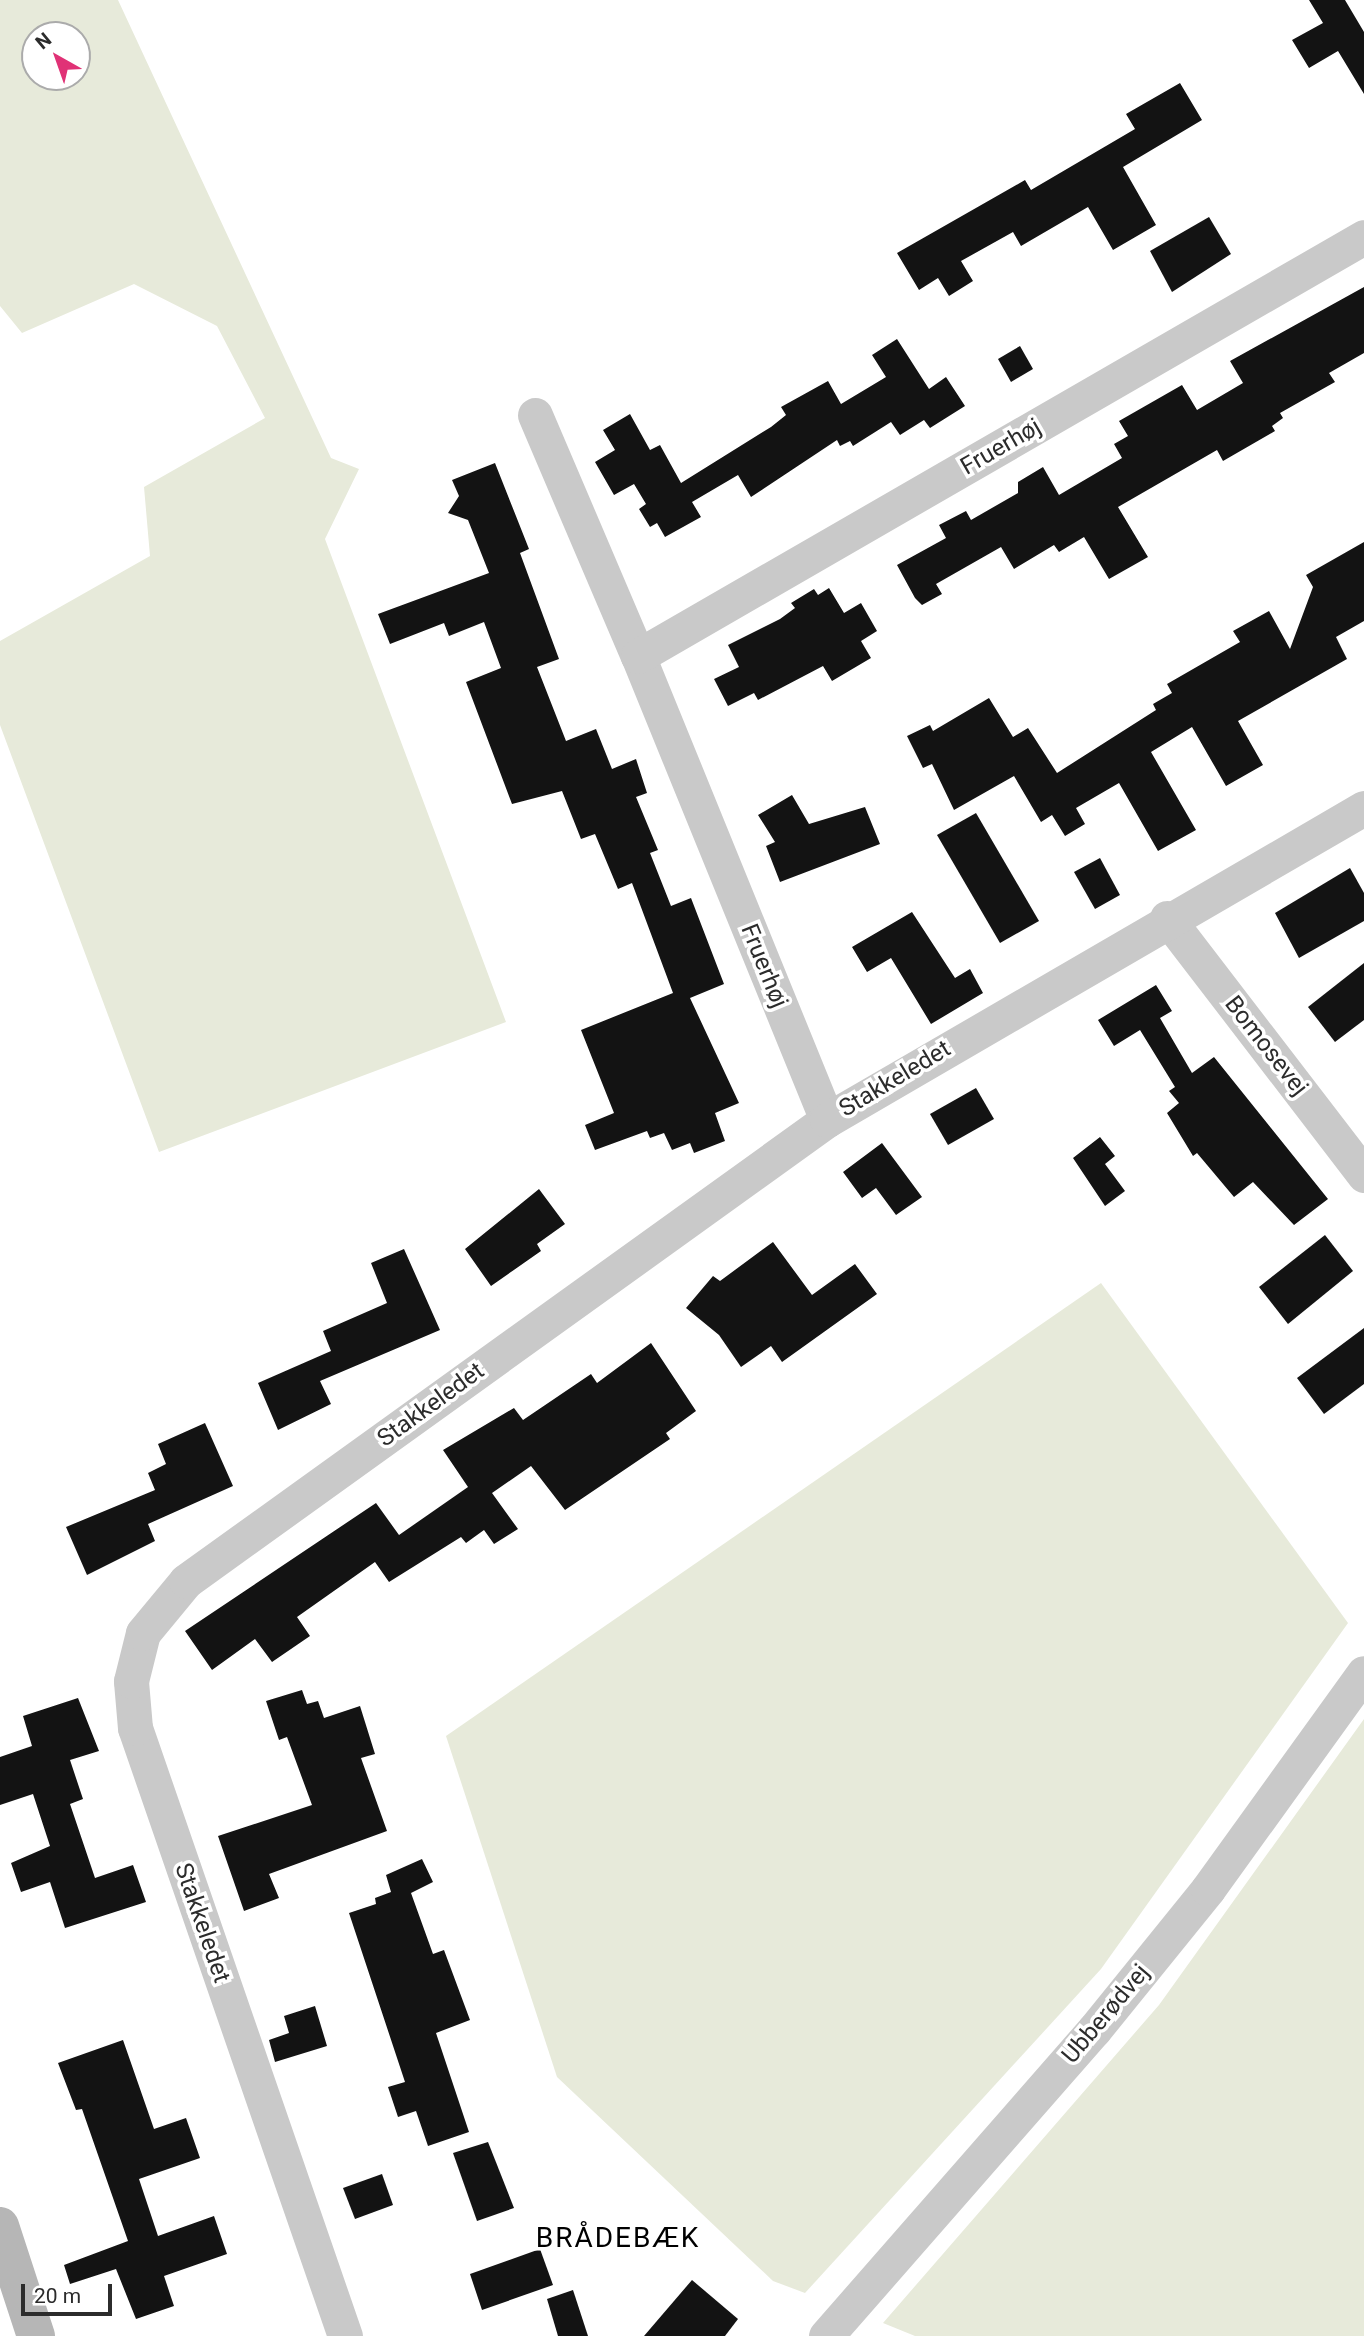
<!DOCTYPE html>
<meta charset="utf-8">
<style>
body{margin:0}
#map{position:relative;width:1364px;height:2336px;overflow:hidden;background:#fff;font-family:Roboto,sans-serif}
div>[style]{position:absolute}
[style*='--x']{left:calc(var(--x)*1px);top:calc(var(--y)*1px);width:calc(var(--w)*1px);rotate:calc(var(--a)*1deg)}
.green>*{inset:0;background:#e7eada}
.building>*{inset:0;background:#131313}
.street>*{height:35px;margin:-17.5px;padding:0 17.5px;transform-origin:17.5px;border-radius:17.5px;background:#c9c9c9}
.secondary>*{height:38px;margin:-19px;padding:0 19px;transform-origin:19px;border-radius:19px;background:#b6b6b6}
span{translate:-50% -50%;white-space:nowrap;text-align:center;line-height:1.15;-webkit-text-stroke:7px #fff;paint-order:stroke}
.street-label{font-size:24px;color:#2c2c2c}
.quarter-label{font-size:28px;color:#000;letter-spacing:2px}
.north{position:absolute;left:21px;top:21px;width:70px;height:70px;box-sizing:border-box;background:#fff;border:2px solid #ababab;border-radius:50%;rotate:320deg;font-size:19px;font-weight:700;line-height:28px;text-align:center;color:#2c2c2c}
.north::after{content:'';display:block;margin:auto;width:24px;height:32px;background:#e03276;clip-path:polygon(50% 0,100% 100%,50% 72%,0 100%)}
.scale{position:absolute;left:21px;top:2284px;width:91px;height:32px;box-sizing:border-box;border:4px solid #2c2c2c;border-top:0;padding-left:9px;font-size:21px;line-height:24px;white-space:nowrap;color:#2c2c2c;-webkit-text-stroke:5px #fff;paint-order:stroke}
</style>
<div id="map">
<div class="green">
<i style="clip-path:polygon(evenodd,0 0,118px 0,331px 458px,359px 469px,325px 539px,506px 1022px,159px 1152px,0 725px,0 641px,150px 556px,144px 487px,265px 418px,217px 326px,134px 284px,22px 333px,0 306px,0 0,77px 35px,77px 77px,35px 77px,35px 35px,77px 35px)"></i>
<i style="clip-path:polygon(1101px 1283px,1348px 1623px,1101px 1969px,805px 2293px,773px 2281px,557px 2077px,446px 1736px)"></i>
<i style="clip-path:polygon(1364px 1719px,1364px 2336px,915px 2336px,883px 2323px,1159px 2005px)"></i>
</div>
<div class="building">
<i style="clip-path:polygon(1309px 0,1345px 0,1364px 32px,1364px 94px,1338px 51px,1309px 68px,1292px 40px,1323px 23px)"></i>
<i style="clip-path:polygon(1180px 83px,1202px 120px,1123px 167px,1156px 225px,1113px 250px,1088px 207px,1021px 246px,1013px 232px,961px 261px,973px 281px,949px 296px,938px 278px,919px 290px,897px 253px,1025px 180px,1031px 190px,1135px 129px,1126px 114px)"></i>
<i style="clip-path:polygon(1209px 217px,1231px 254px,1172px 292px,1150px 251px)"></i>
<i style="clip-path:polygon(1364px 287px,1364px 353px,1329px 373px,1335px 382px,1280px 413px,1283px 418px,1272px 426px,1275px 431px,1223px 461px,1217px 450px,1118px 507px,1148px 557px,1109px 579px,1084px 537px,1059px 552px,1054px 545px,1014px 569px,1001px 547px,936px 584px,942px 594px,922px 605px,915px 598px,897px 565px,946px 538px,939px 525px,966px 511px,971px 520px,1018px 493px,1018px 482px,1043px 467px,1059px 495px,1122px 458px,1114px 444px,1128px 436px,1119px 421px,1182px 385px,1197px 410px,1243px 383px,1230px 361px)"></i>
<i style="clip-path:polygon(897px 339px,929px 389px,946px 377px,965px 406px,930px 428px,924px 420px,900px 435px,891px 422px,853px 446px,850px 441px,840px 446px,837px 440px,751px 497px,738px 475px,692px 502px,701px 517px,665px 537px,657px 523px,650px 527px,639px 509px,646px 504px,634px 484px,614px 495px,595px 462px,615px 450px,603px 430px,630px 414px,650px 450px,660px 445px,681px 483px,771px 427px,786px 415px,781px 407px,828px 381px,841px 404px,886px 377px,872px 355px)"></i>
<i style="clip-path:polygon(1020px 346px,1033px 369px,1011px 382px,998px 359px)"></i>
<i style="clip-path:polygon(495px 463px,529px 549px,520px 553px,559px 659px,537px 667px,566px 741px,596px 729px,612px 769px,636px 759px,647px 793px,636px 797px,658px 850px,650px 853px,671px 906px,691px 898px,724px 984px,690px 998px,739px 1103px,715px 1113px,725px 1141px,694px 1153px,690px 1143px,672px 1150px,664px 1133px,650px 1138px,647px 1131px,595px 1150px,585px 1125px,614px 1113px,581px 1030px,673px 993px,632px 883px,618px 889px,595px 834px,581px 839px,562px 791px,512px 804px,466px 682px,501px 668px,484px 622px,449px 636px,444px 623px,390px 644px,378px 614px,489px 573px,468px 520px,448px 513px,459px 496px,452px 480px)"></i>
<i style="clip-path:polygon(1364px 542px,1364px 621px,1336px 637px,1347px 659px,1238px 721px,1263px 765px,1226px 786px,1192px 727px,1151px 752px,1196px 830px,1158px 851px,1119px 783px,1076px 808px,1085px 824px,1065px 836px,1052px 815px,1041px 822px,1014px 776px,954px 810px,932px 764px,923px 768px,907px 736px,930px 725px,933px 731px,989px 698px,1013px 737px,1028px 728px,1057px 773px,1156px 710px,1153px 704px,1172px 693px,1167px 684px,1240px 642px,1233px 631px,1269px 611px,1290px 649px,1313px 587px,1306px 575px)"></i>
<i style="clip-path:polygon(829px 588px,844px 613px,861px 603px,877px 631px,861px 641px,871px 658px,832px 681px,823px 666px,758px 700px,754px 693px,728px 706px,714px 679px,739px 667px,728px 645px,780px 619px,795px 608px,791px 603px,814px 589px,818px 595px)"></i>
<i style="clip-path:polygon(792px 795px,809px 824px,865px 807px,880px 844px,780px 882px,766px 846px,775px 842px,758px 815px)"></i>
<i style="clip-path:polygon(976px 813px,1039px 921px,1000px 943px,937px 835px)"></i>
<i style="clip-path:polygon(1100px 858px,1120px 895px,1095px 909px,1074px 872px)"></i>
<i style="clip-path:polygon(1350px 868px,1364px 893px,1364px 921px,1299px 958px,1275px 913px)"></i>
<i style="clip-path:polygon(912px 912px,955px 978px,970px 969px,983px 993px,931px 1024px,891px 958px,867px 972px,852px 947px)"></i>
<i style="clip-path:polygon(1364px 963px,1364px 1020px,1335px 1042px,1308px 1007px)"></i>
<i style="clip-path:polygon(1156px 985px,1172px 1011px,1160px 1018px,1192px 1073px,1214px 1057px,1328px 1199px,1294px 1225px,1253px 1182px,1234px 1197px,1197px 1153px,1193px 1156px,1167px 1113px,1179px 1103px,1169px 1091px,1175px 1087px,1140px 1030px,1114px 1046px,1098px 1020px)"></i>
<i style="clip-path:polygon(976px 1088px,994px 1119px,948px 1145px,930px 1114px)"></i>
<i style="clip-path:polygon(1100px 1137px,1115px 1156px,1105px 1164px,1125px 1191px,1105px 1206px,1073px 1158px)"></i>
<i style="clip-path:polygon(882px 1143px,922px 1197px,896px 1215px,876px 1188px,862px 1198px,843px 1172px)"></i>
<i style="clip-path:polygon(539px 1189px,565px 1224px,537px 1244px,541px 1251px,491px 1286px,465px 1249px)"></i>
<i style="clip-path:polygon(1325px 1235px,1353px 1271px,1288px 1324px,1259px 1287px)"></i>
<i style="clip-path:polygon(773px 1242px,812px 1295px,855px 1264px,877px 1294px,782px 1362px,771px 1346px,741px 1367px,719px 1335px,686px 1308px,713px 1276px,720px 1281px)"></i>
<i style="clip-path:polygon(404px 1249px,440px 1330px,320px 1381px,331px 1404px,278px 1430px,258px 1383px,331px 1351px,323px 1331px,387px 1303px,371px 1263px)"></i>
<i style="clip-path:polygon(1364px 1328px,1364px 1384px,1324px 1414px,1297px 1378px)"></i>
<i style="clip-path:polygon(651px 1343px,696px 1411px,666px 1433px,670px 1439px,565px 1510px,531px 1466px,492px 1493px,518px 1529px,494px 1544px,484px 1530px,466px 1543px,461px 1537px,389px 1582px,375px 1562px,297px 1617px,310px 1636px,272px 1662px,255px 1639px,212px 1670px,185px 1631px,376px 1503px,399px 1535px,468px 1487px,443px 1450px,514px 1408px,523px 1420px,591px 1374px,597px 1383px)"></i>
<i style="clip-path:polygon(205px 1423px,233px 1486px,148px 1524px,155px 1541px,87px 1575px,66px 1527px,155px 1490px,148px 1473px,166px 1464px,158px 1444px)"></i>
<i style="clip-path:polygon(302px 1690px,307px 1704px,318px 1701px,324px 1718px,360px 1706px,375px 1754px,361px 1758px,387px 1831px,269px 1874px,279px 1898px,244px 1911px,218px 1836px,312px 1805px,287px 1737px,279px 1740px,266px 1701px)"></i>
<i style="clip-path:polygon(78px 1698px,99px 1751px,70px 1760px,83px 1799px,70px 1804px,95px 1878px,133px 1865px,146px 1902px,65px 1928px,50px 1882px,21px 1892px,11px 1863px,50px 1846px,33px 1794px,0 1805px,0 1757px,32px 1746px,23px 1716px)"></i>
<i style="clip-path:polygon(422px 1859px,433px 1882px,411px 1893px,433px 1954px,444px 1950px,470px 2020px,436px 2033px,469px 2132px,428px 2146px,416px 2111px,398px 2117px,388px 2087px,405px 2082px,349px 1913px,376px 1904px,375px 1898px,391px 1892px,386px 1875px)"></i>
<i style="clip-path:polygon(315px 2006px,327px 2046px,275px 2062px,269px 2040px,289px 2033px,284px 2016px)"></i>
<i style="clip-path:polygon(123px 2040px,154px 2129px,186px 2118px,200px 2158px,139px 2179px,158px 2236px,214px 2216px,227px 2254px,164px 2276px,174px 2306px,136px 2319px,116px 2269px,70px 2284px,64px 2265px,128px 2241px,82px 2109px,76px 2110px,58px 2063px)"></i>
<i style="clip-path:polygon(488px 2142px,514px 2208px,477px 2221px,453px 2153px)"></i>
<i style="clip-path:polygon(382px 2174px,393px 2205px,355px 2219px,343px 2188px)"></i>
<i style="clip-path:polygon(540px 2249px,553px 2285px,482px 2310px,470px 2274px)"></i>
<i style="clip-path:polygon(692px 2280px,738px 2319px,725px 2336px,644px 2336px)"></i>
<i style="clip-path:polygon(573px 2290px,588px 2336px,558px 2336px,547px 2299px)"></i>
</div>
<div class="street">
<i style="--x:535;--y:415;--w:262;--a:66.9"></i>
<i style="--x:1167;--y:918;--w:324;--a:52.5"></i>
<i style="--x:827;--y:1120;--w:501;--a:-112.16"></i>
<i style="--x:638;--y:656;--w:838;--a:-29.99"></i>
<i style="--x:345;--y:2336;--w:643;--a:-109.05"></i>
<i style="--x:135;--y:1728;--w:47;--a:-94.9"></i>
<i style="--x:131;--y:1681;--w:49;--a:-76"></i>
<i style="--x:143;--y:1633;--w:67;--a:-50.4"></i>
<i style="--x:186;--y:1581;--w:790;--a:-35.72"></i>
<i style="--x:827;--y:1120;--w:621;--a:-30.16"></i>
<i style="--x:826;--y:2336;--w:407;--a:-48.8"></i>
<i style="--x:1094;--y:2030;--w:181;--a:-51"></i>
<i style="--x:1208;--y:1889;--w:266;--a:-54.2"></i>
</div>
<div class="secondary">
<i style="--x:0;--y:2226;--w:116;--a:71.9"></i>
</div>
<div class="street-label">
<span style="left:1001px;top:447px;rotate:-30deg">Fruerhøj</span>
<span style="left:764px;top:966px;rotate:68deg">Fruerhøj</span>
<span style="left:1266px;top:1046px;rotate:52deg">Bomosevej</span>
<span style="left:895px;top:1079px;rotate:-31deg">Stakkeledet</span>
<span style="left:431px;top:1405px;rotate:-36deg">Stakkeledet</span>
<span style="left:202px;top:1923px;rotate:71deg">Stakkeledet</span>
<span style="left:1106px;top:2014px;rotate:-50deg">Ubberødvej</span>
</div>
<div class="quarter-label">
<span style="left:618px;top:2238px">BRÅDEBÆK</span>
</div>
<div class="north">N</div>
<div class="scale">20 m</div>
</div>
